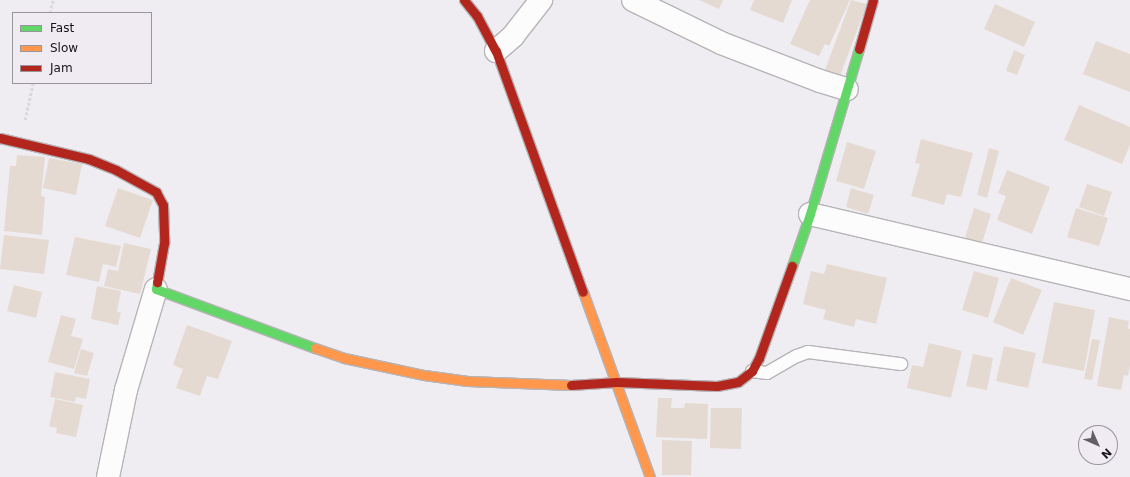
<!DOCTYPE html>
<style>
body{margin:0}
#map{position:relative;width:1130px;height:477px;overflow:hidden;background:#efedf1;font-family:"DejaVu Sans",sans-serif}
div>[style]{position:absolute}
[style*='--x']{left:calc(var(--x)*1px);top:calc(var(--y)*1px);width:calc(var(--w)*1px);rotate:calc(var(--a)*1deg)}
.building>*{inset:0;background:#e5dad2}
.path>*{height:2.5px;margin-top:-1.25px;transform-origin:0;background:repeating-linear-gradient(90deg,#dad9da 0 3px,transparent 0 5px)}
.roads{filter:drop-shadow(1px 0 #b6b4b7) drop-shadow(-1px 0 #b6b4b7) drop-shadow(0 1px #b6b4b7) drop-shadow(0 -1px #b6b4b7)}
.lane>*{height:12px;margin:-6px;padding:0 6px;transform-origin:6px;border-radius:6px;background:#fdfcfd}
.street>*{height:22px;margin:-11px;padding:0 11px;transform-origin:11px;border-radius:11px;background:#fdfcfd}
.fast>*{height:9px;margin:-4.5px;padding:0 4.5px;transform-origin:4.5px;border-radius:4.5px;background:#63d668}
.slow>*{height:9px;margin:-4.5px;padding:0 4.5px;transform-origin:4.5px;border-radius:4.5px;background:#ff974d}
.jam>*{height:9px;margin:-4.5px;padding:0 4.5px;transform-origin:4.5px;border-radius:4.5px;background:#b3261e}
span{translate:-50% -50%;white-space:nowrap;text-align:center;line-height:1.15;-webkit-text-stroke:4px #f0ebf3;paint-order:stroke}
.legend{position:absolute;left:12px;top:12px;width:140px;height:72px;box-sizing:border-box;background:#f0ebf3;border:1px solid #98959b;margin:0;padding:5px 7px;list-style:none;font-size:12px;color:#151316}
.legend li{display:flex;align-items:center;gap:8px;height:20px}
.legend b{width:20px;border:1px solid #98959b}
.north{position:absolute;left:1078px;top:425px;width:40px;height:40px;box-sizing:border-box;background:#f0ebf3;border:1px solid #98959b;border-radius:50%;rotate:135deg;font-size:11px;font-weight:700;line-height:16px;text-align:center;color:#151316}
.north::after{content:'';display:block;margin:auto;width:14px;height:18px;background:#615f63;clip-path:polygon(50% 0,100% 100%,50% 72%,0 100%)}
</style>
<div id="map">
<div class="building">
<i style="clip-path:polygon(699px 0,723px 0,719px 9px)"></i>
<i style="clip-path:polygon(754px 0,792px 0,783px 23px,750px 10px)"></i>
<i style="clip-path:polygon(810px 0,850px 0,829px 46px,825px 44px,819px 56px,790px 44px)"></i>
<i style="clip-path:polygon(851px 0,867px 4px,840px 76px,825px 70px)"></i>
<i style="clip-path:polygon(995px 4px,1035px 22px,1024px 47px,984px 29px)"></i>
<i style="clip-path:polygon(1096px 41px,1130px 54px,1130px 92px,1083px 74px)"></i>
<i style="clip-path:polygon(1014px 50px,1025px 55px,1017px 75px,1006px 71px)"></i>
<i style="clip-path:polygon(1079px 105px,1130px 127px,1130px 145px,1122px 164px,1064px 140px)"></i>
<i style="clip-path:polygon(921px 139px,973px 153px,961px 197px,947px 194px,944px 205px,911px 196px,920px 164px,915px 163px)"></i>
<i style="clip-path:polygon(847px 142px,876px 151px,864px 189px,836px 181px)"></i>
<i style="clip-path:polygon(989px 148px,999px 151px,987px 198px,977px 195px)"></i>
<i style="clip-path:polygon(17px 155px,45px 157px,41px 196px,45px 197px,42px 235px,4px 231px,10px 166px,16px 166px)"></i>
<i style="clip-path:polygon(49px 158px,82px 164px,76px 195px,43px 188px)"></i>
<i style="clip-path:polygon(1007px 170px,1050px 187px,1032px 234px,997px 220px,1006px 196px,998px 193px)"></i>
<i style="clip-path:polygon(1087px 184px,1112px 192px,1104px 216px,1079px 207px)"></i>
<i style="clip-path:polygon(118px 188px,153px 200px,140px 238px,105px 226px)"></i>
<i style="clip-path:polygon(851px 188px,874px 195px,868px 214px,846px 207px)"></i>
<i style="clip-path:polygon(974px 208px,991px 214px,982px 243px,965px 238px)"></i>
<i style="clip-path:polygon(1076px 208px,1108px 218px,1099px 246px,1067px 237px)"></i>
<i style="clip-path:polygon(4px 235px,49px 240px,44px 274px,0 269px)"></i>
<i style="clip-path:polygon(75px 237px,121px 246px,116px 267px,103px 264px,99px 282px,66px 275px)"></i>
<i style="clip-path:polygon(124px 243px,151px 249px,140px 294px,104px 286px,108px 269px,118px 271px)"></i>
<i style="clip-path:polygon(827px 264px,887px 278px,876px 324px,856px 319px,854px 327px,823px 319px,826px 310px,803px 304px,811px 271px,824px 274px)"></i>
<i style="clip-path:polygon(974px 271px,999px 278px,988px 318px,962px 310px)"></i>
<i style="clip-path:polygon(1011px 278px,1042px 290px,1023px 335px,993px 322px)"></i>
<i style="clip-path:polygon(14px 285px,42px 292px,36px 318px,7px 311px)"></i>
<i style="clip-path:polygon(97px 286px,121px 291px,117px 312px,121px 312px,118px 325px,91px 319px)"></i>
<i style="clip-path:polygon(1054px 302px,1095px 310px,1084px 371px,1042px 363px)"></i>
<i style="clip-path:polygon(61px 315px,76px 319px,71px 336px,83px 339px,74px 369px,48px 362px)"></i>
<i style="clip-path:polygon(1109px 317px,1129px 321px,1128px 328px,1130px 329px,1130px 365px,1128px 376px,1124px 375px,1121px 390px,1097px 386px)"></i>
<i style="clip-path:polygon(187px 325px,232px 341px,218px 379px,207px 376px,200px 396px,176px 388px,183px 369px,173px 365px)"></i>
<i style="clip-path:polygon(1092px 339px,1100px 340px,1092px 380px,1084px 379px)"></i>
<i style="clip-path:polygon(929px 343px,962px 351px,951px 398px,907px 388px,912px 365px,923px 367px)"></i>
<i style="clip-path:polygon(1004px 346px,1036px 353px,1028px 388px,996px 381px)"></i>
<i style="clip-path:polygon(81px 349px,94px 353px,87px 376px,74px 373px)"></i>
<i style="clip-path:polygon(973px 354px,993px 358px,987px 390px,966px 386px)"></i>
<i style="clip-path:polygon(55px 372px,90px 379px,86px 399px,76px 397px,75px 402px,50px 397px)"></i>
<i style="clip-path:polygon(658px 398px,672px 398px,671px 408px,684px 408px,685px 403px,708px 404px,707px 439px,656px 437px)"></i>
<i style="clip-path:polygon(55px 399px,83px 405px,76px 437px,56px 433px,57px 428px,49px 426px)"></i>
<i style="clip-path:polygon(711px 408px,742px 408px,741px 449px,710px 448px)"></i>
<i style="clip-path:polygon(662px 440px,692px 441px,691px 475px,662px 475px)"></i>
</div>
<div class="path">
<i style="--x:50;--y:13;--w:13;--a:-77"></i>
<i style="--x:25;--y:120;--w:38;--a:-78"></i>
</div>
<div class="roads">
<div class="lane">
<i style="--x:752;--y:371;--w:15;--a:8"></i>
<i style="--x:767;--y:373;--w:34;--a:-30"></i>
<i style="--x:797;--y:356;--w:12;--a:-20"></i>
<i style="--x:808;--y:352;--w:94;--a:7.4"></i>
</div>
<div class="street">
<i style="--x:633;--y:0;--w:98;--a:26"></i>
<i style="--x:721;--y:43;--w:106;--a:21"></i>
<i style="--x:820;--y:81;--w:28;--a:17"></i>
<i style="--x:496;--y:51;--w:23;--a:-41"></i>
<i style="--x:513;--y:36;--w:46;--a:-52.1"></i>
<i style="--x:810;--y:214;--w:329;--a:13.2"></i>
<i style="--x:108;--y:477;--w:89;--a:-78.3"></i>
<i style="--x:126;--y:390;--w:105;--a:-73.5"></i>
</div>
<div class="fast">
<i style="--x:792;--y:266;--w:55;--a:-70.9"></i>
<i style="--x:810;--y:214;--w:172;--a:-73.5"></i>
<i style="--x:157;--y:282;--w:7;--a:98"></i>
<i style="--x:156;--y:289;--w:170;--a:20.4"></i>
</div>
<div class="slow">
<i style="--x:583;--y:292;--w:197;--a:70.1"></i>
<i style="--x:315;--y:348;--w:31;--a:19"></i>
<i style="--x:344;--y:358;--w:82;--a:12"></i>
<i style="--x:424;--y:375;--w:44;--a:7.8"></i>
<i style="--x:468;--y:381;--w:103;--a:2.2"></i>
</div>
<div class="jam">
<i style="--x:464;--y:0;--w:21;--a:51"></i>
<i style="--x:477;--y:16;--w:40;--a:62"></i>
<i style="--x:496;--y:51;--w:256;--a:70.2"></i>
<i style="--x:859;--y:49;--w:51;--a:-74.1"></i>
<i style="--x:0;--y:138;--w:91;--a:13.3"></i>
<i style="--x:89;--y:159;--w:29;--a:22"></i>
<i style="--x:116;--y:170;--w:46;--a:28.8"></i>
<i style="--x:156;--y:192;--w:15;--a:62"></i>
<i style="--x:163;--y:205;--w:38;--a:88"></i>
<i style="--x:164;--y:243;--w:40;--a:100"></i>
<i style="--x:571;--y:385;--w:46;--a:-3.7"></i>
<i style="--x:617;--y:382;--w:100;--a:2.3"></i>
<i style="--x:717;--y:386;--w:21;--a:-11"></i>
<i style="--x:738;--y:382;--w:18;--a:-38"></i>
<i style="--x:752;--y:371;--w:15;--a:-62"></i>
<i style="--x:759;--y:358;--w:98;--a:-70.3"></i>
</div>
</div>
<ul class="legend">
<li><b style="height:5px;background:#63d668"></b>Fast</li>
<li><b style="height:5px;background:#ff974d"></b>Slow</li>
<li><b style="height:5px;background:#b3261e"></b>Jam</li>
</ul>
<div class="north">N</div>
</div>
